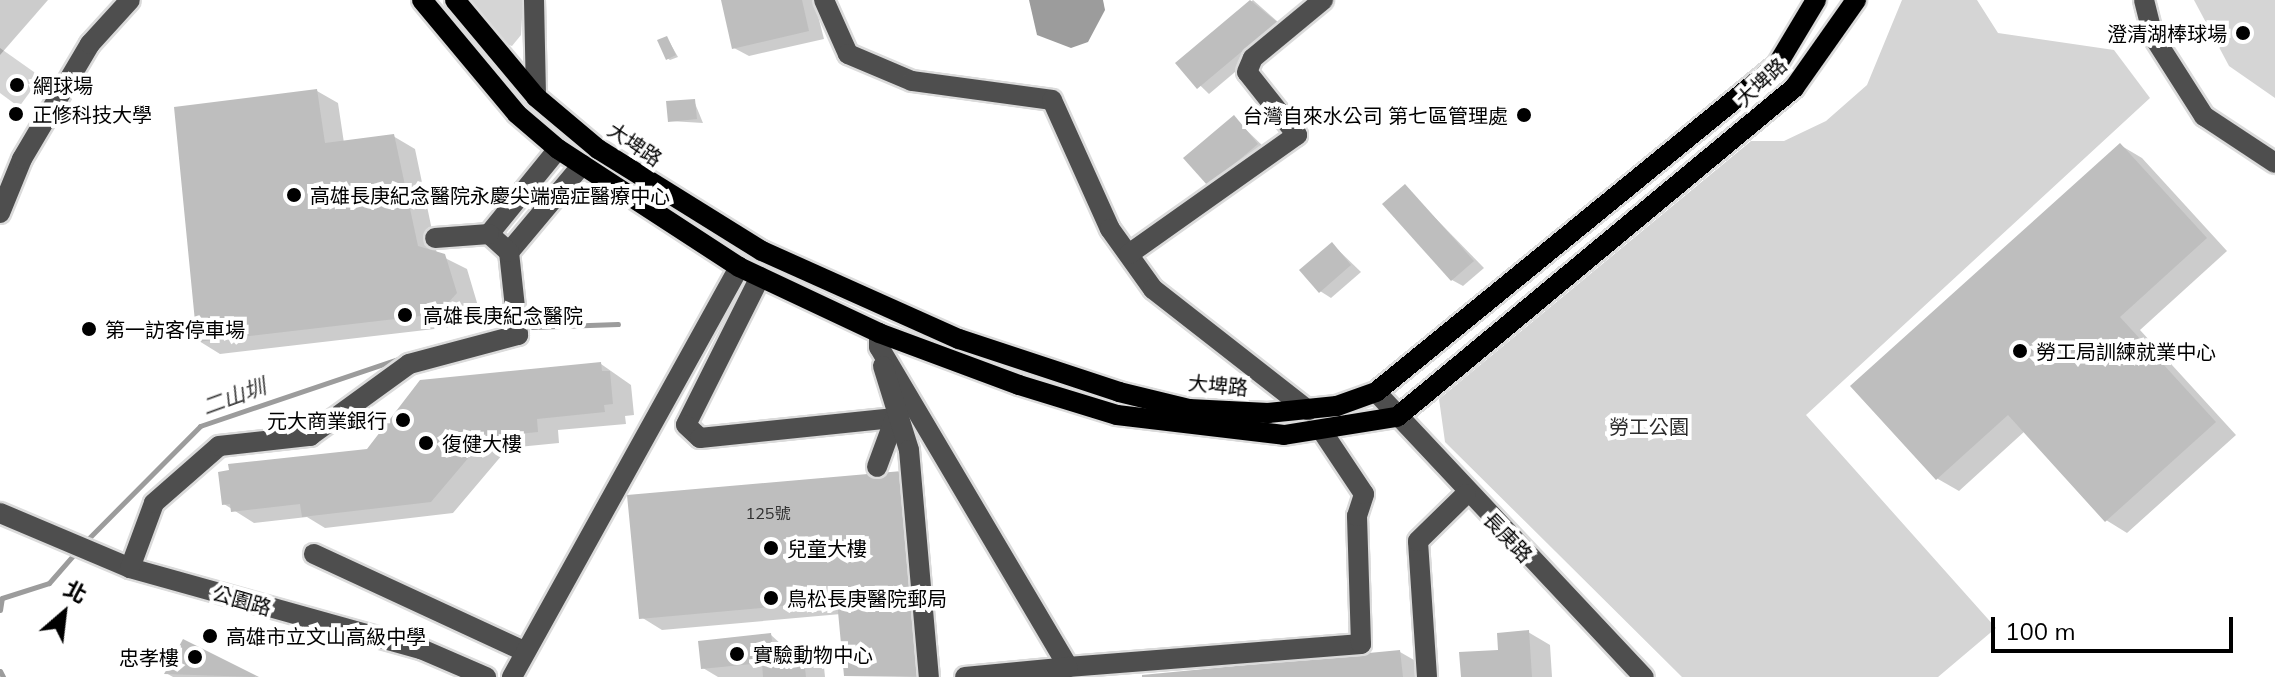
<!DOCTYPE html>
<meta charset="utf-8">
<style>
body{margin:0}
#map{position:relative;width:2275px;height:677px;overflow:hidden;background:#fff;font-family:Mulish,"Noto Sans TC",sans-serif}
div>[style]{position:absolute}
[style*='--x']{left:calc(var(--x)*1px);top:calc(var(--y)*1px);width:calc(var(--w)*1px);rotate:calc(var(--a)*1deg)}
.green>*{inset:0;background:#d5d5d5}
.water>*{inset:0;background:#9c9c9c}
.shadow>*{inset:0;background:#0003}
.stream>*{height:5px;margin:-2.5px;padding:0 2.5px;transform-origin:2.5px;border-radius:2.5px;background:#9c9c9c}
.building>*{inset:0;background:#bebebe}
.roads{filter:drop-shadow(2px 0 #dbdbdb) drop-shadow(-2px 0 #dbdbdb) drop-shadow(0 2px #dbdbdb) drop-shadow(0 -2px #dbdbdb)}
.minor>*{height:20px;margin:-10px;padding:0 10px;transform-origin:10px;border-radius:10px;background:#4e4e4e}
.major>*{height:20px;margin:-10px;padding:0 10px;transform-origin:10px;border-radius:10px;background:#000}
.dots>*{width:22px;height:22px;translate:-50% -50%;box-sizing:border-box;border:4px solid #fff;border-radius:50%}
span{translate:-50% -50%;white-space:nowrap;text-align:center;line-height:1.15;-webkit-text-stroke:8px #fff;paint-order:stroke}
.number-label{font-size:16px;color:#303030}
.number-label span{-webkit-text-stroke-width:0}
.poi-label{font-size:20px;color:#000}
.right{translate:-100% -50%;text-align:right}
.left{translate:0 -50%;text-align:left}
.street-label{font-size:20px;color:#000}
.park-label{font-size:20px;color:#2c2c2c}
.water-label{font-size:22px;color:#3d3d3d;font-style:italic}
.north{position:absolute;left:24px;top:573px;width:80px;height:80px;-webkit-text-stroke:6px #fff;paint-order:stroke;rotate:28deg;font-size:22px;font-weight:700;line-height:32px;text-align:center;color:#000}
.north::after{content:'';display:block;margin:auto;width:28px;height:36px;background:#000;clip-path:polygon(50% 0,100% 100%,50% 72%,0 100%)}
.scale{position:absolute;left:1991px;top:617px;width:242px;height:36px;box-sizing:border-box;border:4px solid #000;border-top:0;padding-left:10px;font-size:24px;line-height:28px;white-space:nowrap;color:#000;-webkit-text-stroke:6px #fff;paint-order:stroke}
</style>
<div id="map">
<div class="green">
<i style="clip-path:polygon(463px 0,523px 0,521px 35px,512px 46px,495px 41px)"></i>
<i style="clip-path:polygon(1902px 0,1977px 0,1998px 33px,2114px 50px,2150px 98px,1806px 415px,1996px 628px,1938px 677px,1682px 677px,1445px 442px,1439px 399px,1751px 141px,1784px 141px,1826px 121px,1867px 85px)"></i>
<i style="clip-path:polygon(2194px 0,2275px 0,2275px 98px,2229px 66px)"></i>
<i style="clip-path:polygon(0 48px,41px 77px,19px 107px,0 93px)"></i>
</div>
<div class="water">
<i style="clip-path:polygon(1029px 0,1103px 0,1105px 10px,1088px 42px,1071px 48px,1037px 35px)"></i>
</div>
<div class="shadow">
<i style="clip-path:polygon(0 0,48px 0,0 55px)"></i>
<i style="clip-path:polygon(723px 0,814px 0,824px 39px,749px 56px,734px 48px)"></i>
<i style="clip-path:polygon(1253px 0,1286px 29px,1209px 94px,1178px 64px)"></i>
<i style="clip-path:polygon(667px 38px,678px 57px,670px 60px,667px 58px)"></i>
<i style="clip-path:polygon(317px 91px,338px 103px,344px 143px,393px 136px,415px 149px,437px 254px,467px 269px,478px 306px,460px 326px,220px 354px,199px 341px)"></i>
<i style="clip-path:polygon(694px 101px,703px 123px,670px 121px)"></i>
<i style="clip-path:polygon(1234px 118px,1268px 151px,1209px 185px)"></i>
<i style="clip-path:polygon(2120px 145px,2142px 158px,2227px 251px,2140px 330px,2236px 435px,2127px 533px,2106px 520px,2025px 431px,1959px 491px,1938px 479px,1853px 386px)"></i>
<i style="clip-path:polygon(1405px 187px,1484px 268px,1463px 286px,1452px 280px)"></i>
<i style="clip-path:polygon(1332px 244px,1361px 272px,1331px 298px,1320px 291px)"></i>
<i style="clip-path:polygon(601px 364px,631px 385px,634px 415px,625px 416px,626px 424px,558px 430px,559px 443px,508px 448px,453px 513px,325px 528px,307px 517px,254px 523px,224px 504px)"></i>
<i style="clip-path:polygon(902px 473px,923px 485px,941px 677px,846px 675px,841px 614px,662px 630px,641px 617px)"></i>
<i style="clip-path:polygon(1528px 632px,1550px 645px,1552px 677px,1463px 677px)"></i>
<i style="clip-path:polygon(771px 635px,793px 655px,824px 667px,825px 677px,718px 677px,703px 668px)"></i>
<i style="clip-path:polygon(184px 642px,255px 677px,173px 677px,166px 673px)"></i>
<i style="clip-path:polygon(1400px 652px,1421px 664px,1423px 677px,1141px 677px)"></i>
</div>
<div class="stream">
<i style="--x:532;--y:327;--w:86;--a:-2"></i>
<i style="--x:83;--y:544;--w:166;--a:-45.2"></i>
<i style="--x:200;--y:426;--w:219;--a:-18.7"></i>
<i style="--x:0;--y:610;--w:12;--a:-81"></i>
<i style="--x:2;--y:598;--w:49;--a:-17.7"></i>
<i style="--x:49;--y:583;--w:41;--a:-48.9"></i>
<i style="--x:0;--y:671;--w:7;--a:63"></i>
</div>
<div class="building">
<i style="clip-path:polygon(721px 0,802px 0,809px 31px,732px 49px)"></i>
<i style="clip-path:polygon(1250px 0,1277px 22px,1197px 89px,1175px 63px)"></i>
<i style="clip-path:polygon(667px 36px,676px 55px,666px 60px,657px 40px)"></i>
<i style="clip-path:polygon(317px 89px,325px 143px,394px 134px,418px 246px,445px 254px,457px 293px,438px 314px,197px 342px,174px 107px)"></i>
<i style="clip-path:polygon(695px 99px,697px 119px,668px 122px,666px 101px)"></i>
<i style="clip-path:polygon(1234px 115px,1258px 144px,1208px 186px,1183px 158px)"></i>
<i style="clip-path:polygon(2120px 143px,2207px 238px,2120px 317px,2216px 422px,2105px 522px,2008px 415px,1936px 480px,1850px 386px)"></i>
<i style="clip-path:polygon(1405px 184px,1474px 261px,1451px 281px,1382px 204px)"></i>
<i style="clip-path:polygon(1332px 242px,1351px 265px,1319px 293px,1299px 270px)"></i>
<i style="clip-path:polygon(601px 362px,602px 371px,610px 371px,613px 404px,604px 405px,605px 412px,537px 419px,538px 432px,486px 437px,431px 502px,302px 517px,300px 504px,231px 512px,230px 504px,222px 505px,218px 472px,229px 470px,228px 464px,367px 449px,420px 380px)"></i>
<i style="clip-path:polygon(902px 471px,921px 677px,844px 676px,837px 601px,639px 619px,627px 495px)"></i>
<i style="clip-path:polygon(1529px 630px,1532px 677px,1461px 677px,1459px 652px,1498px 650px,1497px 633px)"></i>
<i style="clip-path:polygon(771px 633px,774px 656px,803px 652px,806px 677px,763px 677px,762px 663px,701px 669px,698px 641px)"></i>
<i style="clip-path:polygon(183px 639px,259px 677px,164px 674px)"></i>
<i style="clip-path:polygon(1400px 650px,1403px 677px,1142px 677px,1142px 675px)"></i>
</div>
<div class="roads">
<div class="minor">
<i style="--x:534;--y:0;--w:97;--a:88.8"></i>
<i style="--x:824;--y:0;--w:59;--a:66"></i>
<i style="--x:848;--y:54;--w:69;--a:22.9"></i>
<i style="--x:912;--y:81;--w:141;--a:7.7"></i>
<i style="--x:1052;--y:100;--w:141;--a:65.8"></i>
<i style="--x:1110;--y:229;--w:74;--a:54.4"></i>
<i style="--x:1153;--y:289;--w:197;--a:38"></i>
<i style="--x:2144;--y:0;--w:37;--a:76"></i>
<i style="--x:2153;--y:36;--w:95;--a:57.5"></i>
<i style="--x:2204;--y:116;--w:85;--a:33.5"></i>
<i style="--x:0;--y:213;--w:58;--a:-67.8"></i>
<i style="--x:22;--y:159;--w:134;--a:-59.4"></i>
<i style="--x:90;--y:44;--w:59;--a:-47.7"></i>
<i style="--x:489;--y:234;--w:109;--a:-50.9"></i>
<i style="--x:509;--y:252;--w:114;--a:-50"></i>
<i style="--x:1129;--y:254;--w:206;--a:-35.3"></i>
<i style="--x:1297;--y:135;--w:80;--a:-128.4"></i>
<i style="--x:1247;--y:72;--w:15;--a:-67"></i>
<i style="--x:1253;--y:58;--w:91;--a:-39.6"></i>
<i style="--x:760;--y:277;--w:165;--a:116.6"></i>
<i style="--x:686;--y:425;--w:19;--a:43"></i>
<i style="--x:700;--y:438;--w:196;--a:-5.9"></i>
<i style="--x:895;--y:418;--w:52;--a:110.2"></i>
<i style="--x:879;--y:333;--w:14;--a:90"></i>
<i style="--x:879;--y:347;--w:372;--a:59.4"></i>
<i style="--x:1068;--y:667;--w:294;--a:-4.5"></i>
<i style="--x:1361;--y:644;--w:128;--a:-91.8"></i>
<i style="--x:1357;--y:516;--w:23;--a:-72"></i>
<i style="--x:1364;--y:494;--w:76;--a:-123.7"></i>
<i style="--x:883;--y:366;--w:88;--a:72.8"></i>
<i style="--x:909;--y:450;--w:228;--a:85"></i>
<i style="--x:1376;--y:392;--w:391;--a:46.8"></i>
<i style="--x:0;--y:513;--w:141;--a:22.9"></i>
<i style="--x:130;--y:568;--w:302;--a:15.6"></i>
<i style="--x:421;--y:649;--w:71;--a:23.3"></i>
<i style="--x:314;--y:554;--w:229;--a:24.8"></i>
<i style="--x:130;--y:568;--w:69;--a:-69.7"></i>
<i style="--x:154;--y:503;--w:86;--a:-41.2"></i>
<i style="--x:219;--y:446;--w:92;--a:-6.3"></i>
<i style="--x:310;--y:436;--w:122;--a:-36"></i>
<i style="--x:409;--y:364;--w:113;--a:-14.9"></i>
<i style="--x:518;--y:335;--w:83;--a:-96.2"></i>
<i style="--x:509;--y:252;--w:27;--a:-138"></i>
<i style="--x:489;--y:234;--w:54;--a:175.8"></i>
<i style="--x:512;--y:677;--w:469;--a:-61"></i>
<i style="--x:965;--y:677;--w:103;--a:-5.5"></i>
<i style="--x:1427;--y:677;--w:136;--a:-93.8"></i>
<i style="--x:1418;--y:541;--w:67;--a:-44.4"></i>
</div>
<div class="major">
<i style="--x:422;--y:0;--w:148;--a:50.2"></i>
<i style="--x:517;--y:114;--w:54;--a:40.5"></i>
<i style="--x:558;--y:149;--w:216;--a:33.1"></i>
<i style="--x:739;--y:267;--w:155;--a:25.2"></i>
<i style="--x:879;--y:333;--w:149;--a:20.4"></i>
<i style="--x:1019;--y:385;--w:102;--a:17"></i>
<i style="--x:1117;--y:415;--w:168;--a:6.8"></i>
<i style="--x:1284;--y:435;--w:114;--a:-9.1"></i>
<i style="--x:1397;--y:417;--w:516;--a:-39.65"></i>
<i style="--x:1794;--y:88;--w:108;--a:-54.8"></i>
<i style="--x:455;--y:0;--w:126;--a:50.1"></i>
<i style="--x:536;--y:97;--w:81;--a:40"></i>
<i style="--x:598;--y:149;--w:193;--a:31.9"></i>
<i style="--x:762;--y:251;--w:216;--a:24.1"></i>
<i style="--x:959;--y:339;--w:169;--a:18.3"></i>
<i style="--x:1119;--y:392;--w:72;--a:13.7"></i>
<i style="--x:1189;--y:409;--w:79;--a:2.9"></i>
<i style="--x:1268;--y:413;--w:69;--a:-5.8"></i>
<i style="--x:1337;--y:406;--w:41;--a:-19.7"></i>
<i style="--x:1376;--y:392;--w:517;--a:-39.2"></i>
<i style="--x:1777;--y:65;--w:76;--a:-59"></i>
</div>
</div>
<div class="dots">
<i style="left:2243px;top:33px;background:#000"></i>
<i style="left:17px;top:85px;background:#000"></i>
<i style="left:16px;top:114px;background:#000"></i>
<i style="left:1524px;top:115px;background:#000"></i>
<i style="left:294px;top:195px;background:#000"></i>
<i style="left:405px;top:315px;background:#000"></i>
<i style="left:89px;top:329px;background:#000"></i>
<i style="left:2020px;top:351px;background:#000"></i>
<i style="left:403px;top:420px;background:#000"></i>
<i style="left:426px;top:443px;background:#000"></i>
<i style="left:771px;top:548px;background:#000"></i>
<i style="left:771px;top:598px;background:#000"></i>
<i style="left:210px;top:636px;background:#000"></i>
<i style="left:737px;top:654px;background:#000"></i>
<i style="left:195px;top:657px;background:#000"></i>
</div>
<div class="number-label">
<span style="left:768px;top:513px">125號</span>
</div>
<div class="poi-label">
<span class="right" style="left:2227px;top:33px">澄清湖棒球場</span>
<span class="left" style="left:33px;top:85px">網球場</span>
<span class="left" style="left:32px;top:114px">正修科技大學</span>
<span class="right" style="left:1508px;top:115px">台灣自來水公司 第七區管理處</span>
<span class="left" style="left:310px;top:195px">高雄長庚紀念醫院永慶尖端癌症醫療中心</span>
<span class="left" style="left:423px;top:315px">高雄長庚紀念醫院</span>
<span class="left" style="left:105px;top:329px">第一訪客停車場</span>
<span class="left" style="left:2036px;top:351px">勞工局訓練就業中心</span>
<span class="right" style="left:387px;top:420px">元大商業銀行</span>
<span class="left" style="left:442px;top:443px">復健大樓</span>
<span class="left" style="left:787px;top:548px">兒童大樓</span>
<span class="left" style="left:787px;top:598px">鳥松長庚醫院郵局</span>
<span class="left" style="left:226px;top:636px">高雄市立文山高級中學</span>
<span class="left" style="left:753px;top:654px">實驗動物中心</span>
<span class="right" style="left:179px;top:657px">忠孝樓</span>
</div>
<div class="street-label">
<span style="left:1761px;top:82px;rotate:-43deg">大埤路</span>
<span style="left:635px;top:144px;rotate:34deg">大埤路</span>
<span style="left:1218px;top:385px;rotate:5deg">大埤路</span>
<span style="left:1508px;top:537px;rotate:46deg">長庚路</span>
<span style="left:242px;top:600px;rotate:16deg">公園路</span>
</div>
<div class="park-label">
<span style="left:1649px;top:426px">勞工公園</span>
</div>
<div class="water-label">
<span style="left:234px;top:397px;rotate:-20deg">二山圳</span>
</div>
<div class="north">北</div>
<div class="scale">100 m</div>
</div>
